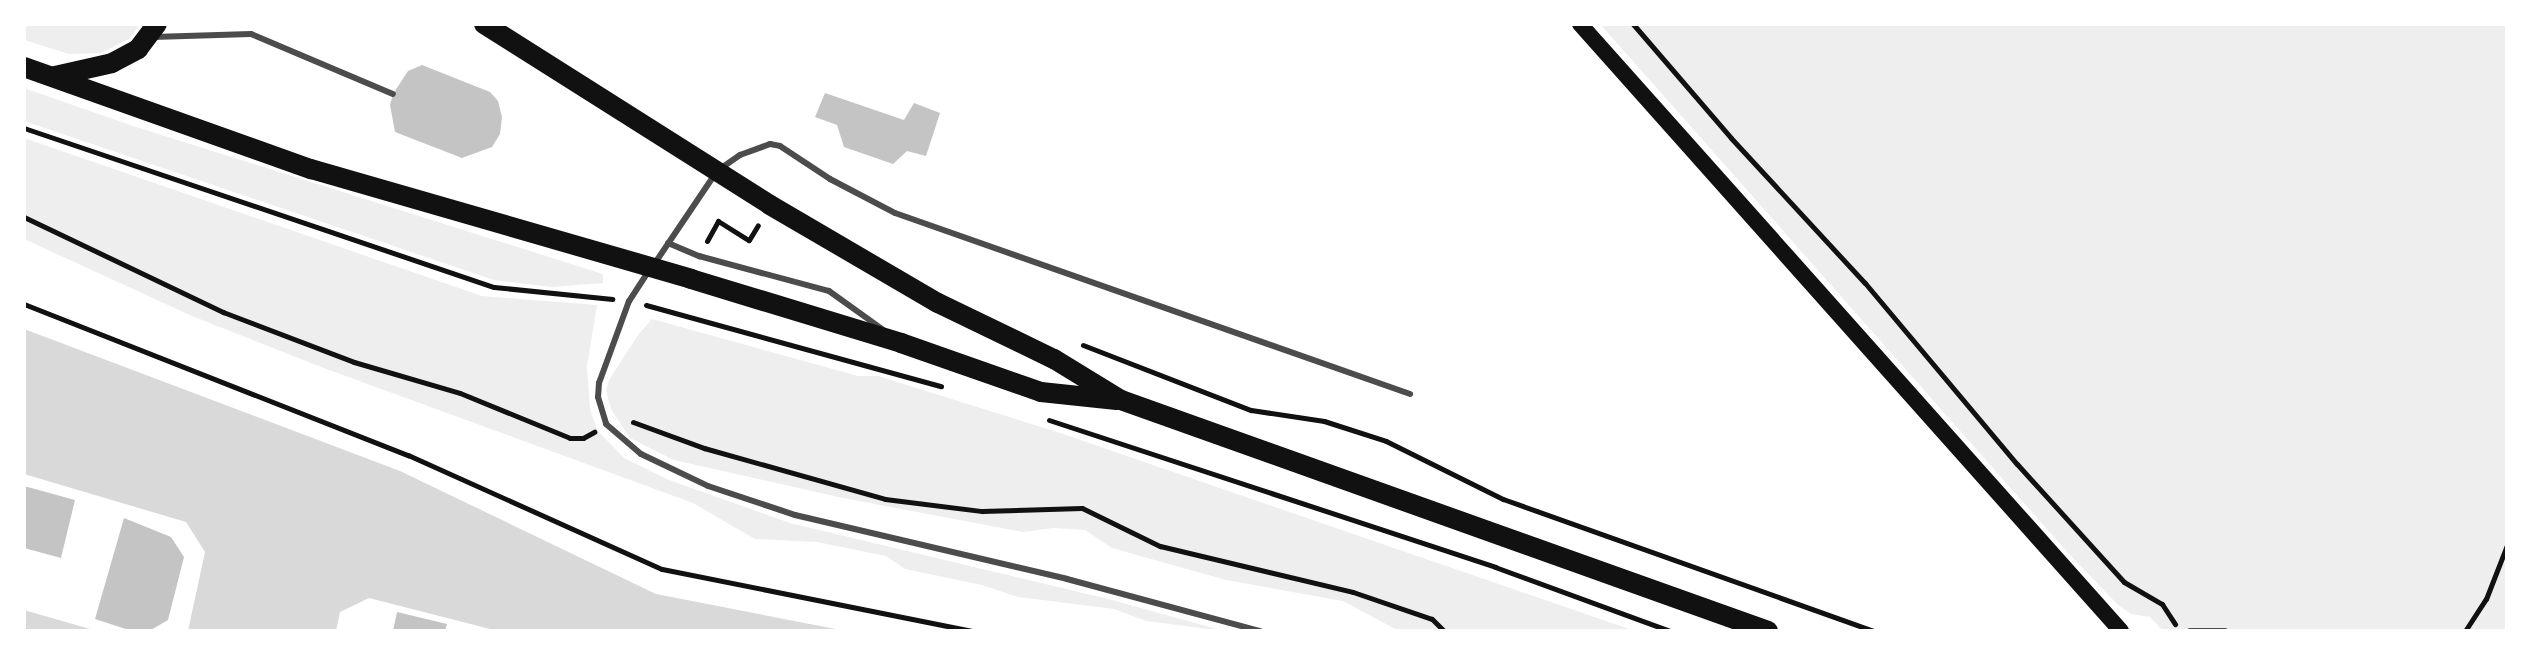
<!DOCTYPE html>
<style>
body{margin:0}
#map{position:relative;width:2531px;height:655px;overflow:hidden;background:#fff;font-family:Commissioner,sans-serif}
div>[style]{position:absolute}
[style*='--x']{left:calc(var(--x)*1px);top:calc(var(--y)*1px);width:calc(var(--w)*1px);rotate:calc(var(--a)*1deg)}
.green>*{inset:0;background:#eee}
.water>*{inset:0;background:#d9d9d9}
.building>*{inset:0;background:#c4c4c4}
.path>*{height:5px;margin:-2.5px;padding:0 2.5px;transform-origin:2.5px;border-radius:2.5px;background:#111}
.service>*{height:6px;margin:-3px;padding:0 3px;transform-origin:3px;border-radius:3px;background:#4c4c4c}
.secondary>*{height:16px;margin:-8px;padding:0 8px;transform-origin:8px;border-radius:8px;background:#111}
.primary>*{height:20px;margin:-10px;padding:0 10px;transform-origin:10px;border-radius:10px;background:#111}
span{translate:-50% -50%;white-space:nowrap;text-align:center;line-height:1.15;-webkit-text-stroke:7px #fff;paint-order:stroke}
.frame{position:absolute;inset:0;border:26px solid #fff;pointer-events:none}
</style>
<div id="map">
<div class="green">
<i style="clip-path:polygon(24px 24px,140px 24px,129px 39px,101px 53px,69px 54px,24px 40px)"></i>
<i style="clip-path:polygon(1600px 24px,2507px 24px,2507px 631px,2163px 631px,2150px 617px,2131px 614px,2117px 604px,2070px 555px)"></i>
<i style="clip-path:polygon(24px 88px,133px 126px,603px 274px,603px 283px,552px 287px,494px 280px,24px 121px)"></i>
<i style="clip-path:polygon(24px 138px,482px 296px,597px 305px,587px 367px,590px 409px,597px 430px,624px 458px,669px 480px,790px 523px,1112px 600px,1224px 631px,1146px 621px,1114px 609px,1018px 597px,982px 585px,905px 569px,886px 556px,817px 542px,755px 539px,693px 503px,321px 367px,192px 316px,24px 239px)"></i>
<i style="clip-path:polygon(652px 319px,858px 376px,878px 376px,1060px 433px,1635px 631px,1399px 631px,1343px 601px,1226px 580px,1112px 548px,1085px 530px,1053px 528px,1023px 532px,843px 498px,674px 460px,630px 438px,611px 409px,606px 391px,609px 380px,638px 335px)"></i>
</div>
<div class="water">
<i style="clip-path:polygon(24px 329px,400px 471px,656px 594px,846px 631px,498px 631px,369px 598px,340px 612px,336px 631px,188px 631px,205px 552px,186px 522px,24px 474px)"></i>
<i style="clip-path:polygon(24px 610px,97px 631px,24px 631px)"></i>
</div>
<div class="building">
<i style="clip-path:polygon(422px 65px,490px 92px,498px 101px,502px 117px,500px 134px,492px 147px,462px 158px,395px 132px,390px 105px,393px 94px,408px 71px)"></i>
<i style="clip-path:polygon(825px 93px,904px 120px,914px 103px,940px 113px,926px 156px,907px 151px,893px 164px,844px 147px,837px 125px,815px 117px)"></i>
<i style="clip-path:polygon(24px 486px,75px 500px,61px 558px,24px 548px)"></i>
<i style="clip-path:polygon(124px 518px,171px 537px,184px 557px,168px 620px,149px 631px,132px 631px,95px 619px)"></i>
<i style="clip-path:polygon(397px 612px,447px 624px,445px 631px,393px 631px)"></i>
</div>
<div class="path">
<i style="--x:1633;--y:24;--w:150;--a:49.3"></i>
<i style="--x:1731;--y:138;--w:197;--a:47.3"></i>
<i style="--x:1865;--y:283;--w:236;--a:50"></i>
<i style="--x:2017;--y:464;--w:159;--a:47.8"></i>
<i style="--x:2124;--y:582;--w:44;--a:30.1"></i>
<i style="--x:2162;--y:604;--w:24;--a:57"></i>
<i style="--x:24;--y:128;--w:496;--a:18.7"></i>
<i style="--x:494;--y:287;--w:119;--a:5.8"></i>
<i style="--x:24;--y:217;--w:221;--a:25.5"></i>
<i style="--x:223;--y:312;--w:140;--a:20.9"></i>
<i style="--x:354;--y:362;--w:110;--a:16.3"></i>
<i style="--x:460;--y:393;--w:119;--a:22.2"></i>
<i style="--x:570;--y:438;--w:13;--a:0"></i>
<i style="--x:583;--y:438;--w:13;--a:-29"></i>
<i style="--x:707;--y:241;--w:23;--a:-61"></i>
<i style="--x:718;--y:221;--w:36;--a:32"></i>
<i style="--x:749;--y:240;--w:17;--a:-59"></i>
<i style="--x:24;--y:304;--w:413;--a:21.5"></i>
<i style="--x:408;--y:455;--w:278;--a:24.2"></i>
<i style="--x:662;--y:569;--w:315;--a:11.3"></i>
<i style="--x:646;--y:305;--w:306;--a:15.4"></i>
<i style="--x:1083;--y:345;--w:180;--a:21.2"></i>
<i style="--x:1251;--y:410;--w:74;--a:8.6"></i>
<i style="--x:1324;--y:421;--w:65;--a:17.9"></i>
<i style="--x:1386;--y:441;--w:131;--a:26.4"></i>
<i style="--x:1503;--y:499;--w:393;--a:19.6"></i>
<i style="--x:1049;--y:420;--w:470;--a:18.2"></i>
<i style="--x:1495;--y:567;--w:186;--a:20.1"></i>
<i style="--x:633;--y:422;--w:76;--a:20.1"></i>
<i style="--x:704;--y:448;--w:188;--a:15.7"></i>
<i style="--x:885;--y:499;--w:98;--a:7.1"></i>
<i style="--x:982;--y:511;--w:100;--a:-1.7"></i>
<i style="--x:1082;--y:508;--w:87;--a:26"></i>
<i style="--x:1160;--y:546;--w:198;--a:13.4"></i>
<i style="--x:1353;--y:592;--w:83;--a:18.9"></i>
<i style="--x:1432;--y:619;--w:17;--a:45"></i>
<i style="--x:2465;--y:631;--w:38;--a:-57"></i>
<i style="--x:2486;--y:599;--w:58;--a:-68.7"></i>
</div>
<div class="service">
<i style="--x:153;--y:37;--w:98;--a:-1.8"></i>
<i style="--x:251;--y:34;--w:154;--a:22.9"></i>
<i style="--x:668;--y:243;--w:34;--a:23"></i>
<i style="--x:699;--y:256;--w:135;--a:15.1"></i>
<i style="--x:829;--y:291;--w:65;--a:35.6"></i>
<i style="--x:655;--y:263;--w:111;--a:-56"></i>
<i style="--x:717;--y:171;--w:28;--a:-35"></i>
<i style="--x:740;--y:155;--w:32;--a:-20"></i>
<i style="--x:770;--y:144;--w:10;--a:11"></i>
<i style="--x:780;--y:146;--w:60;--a:33.4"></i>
<i style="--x:830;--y:179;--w:73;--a:27.6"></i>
<i style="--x:895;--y:213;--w:546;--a:19.36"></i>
<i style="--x:648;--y:272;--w:35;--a:123"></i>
<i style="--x:629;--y:301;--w:87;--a:110.1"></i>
<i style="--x:599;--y:383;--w:14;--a:94"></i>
<i style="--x:598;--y:397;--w:28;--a:73"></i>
<i style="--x:606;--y:424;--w:46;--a:40.6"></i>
<i style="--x:641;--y:454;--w:74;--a:25.5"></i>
<i style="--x:708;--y:486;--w:92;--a:18.4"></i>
<i style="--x:795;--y:515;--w:279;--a:13.2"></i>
<i style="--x:1067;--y:579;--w:200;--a:15.1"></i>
<i style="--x:2190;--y:631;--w:35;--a:0"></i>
</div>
<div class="secondary">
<i style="--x:1580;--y:24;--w:813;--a:48.29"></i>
</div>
<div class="primary">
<i style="--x:484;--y:24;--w:338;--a:32.3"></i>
<i style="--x:770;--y:205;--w:194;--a:30.3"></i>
<i style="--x:938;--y:303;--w:129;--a:25.8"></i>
<i style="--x:1054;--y:359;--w:79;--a:31.5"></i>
<i style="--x:1121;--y:400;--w:687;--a:19.65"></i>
<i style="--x:24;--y:67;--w:305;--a:19.6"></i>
<i style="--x:311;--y:169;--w:396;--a:16.1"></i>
<i style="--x:691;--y:279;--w:220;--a:16.9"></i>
<i style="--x:901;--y:343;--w:148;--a:19.3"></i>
<i style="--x:1041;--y:392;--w:76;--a:6"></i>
<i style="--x:55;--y:76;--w:58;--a:-12.8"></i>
<i style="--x:112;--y:63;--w:30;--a:-28"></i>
<i style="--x:138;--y:49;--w:31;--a:-53"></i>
</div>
<div class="frame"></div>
</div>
